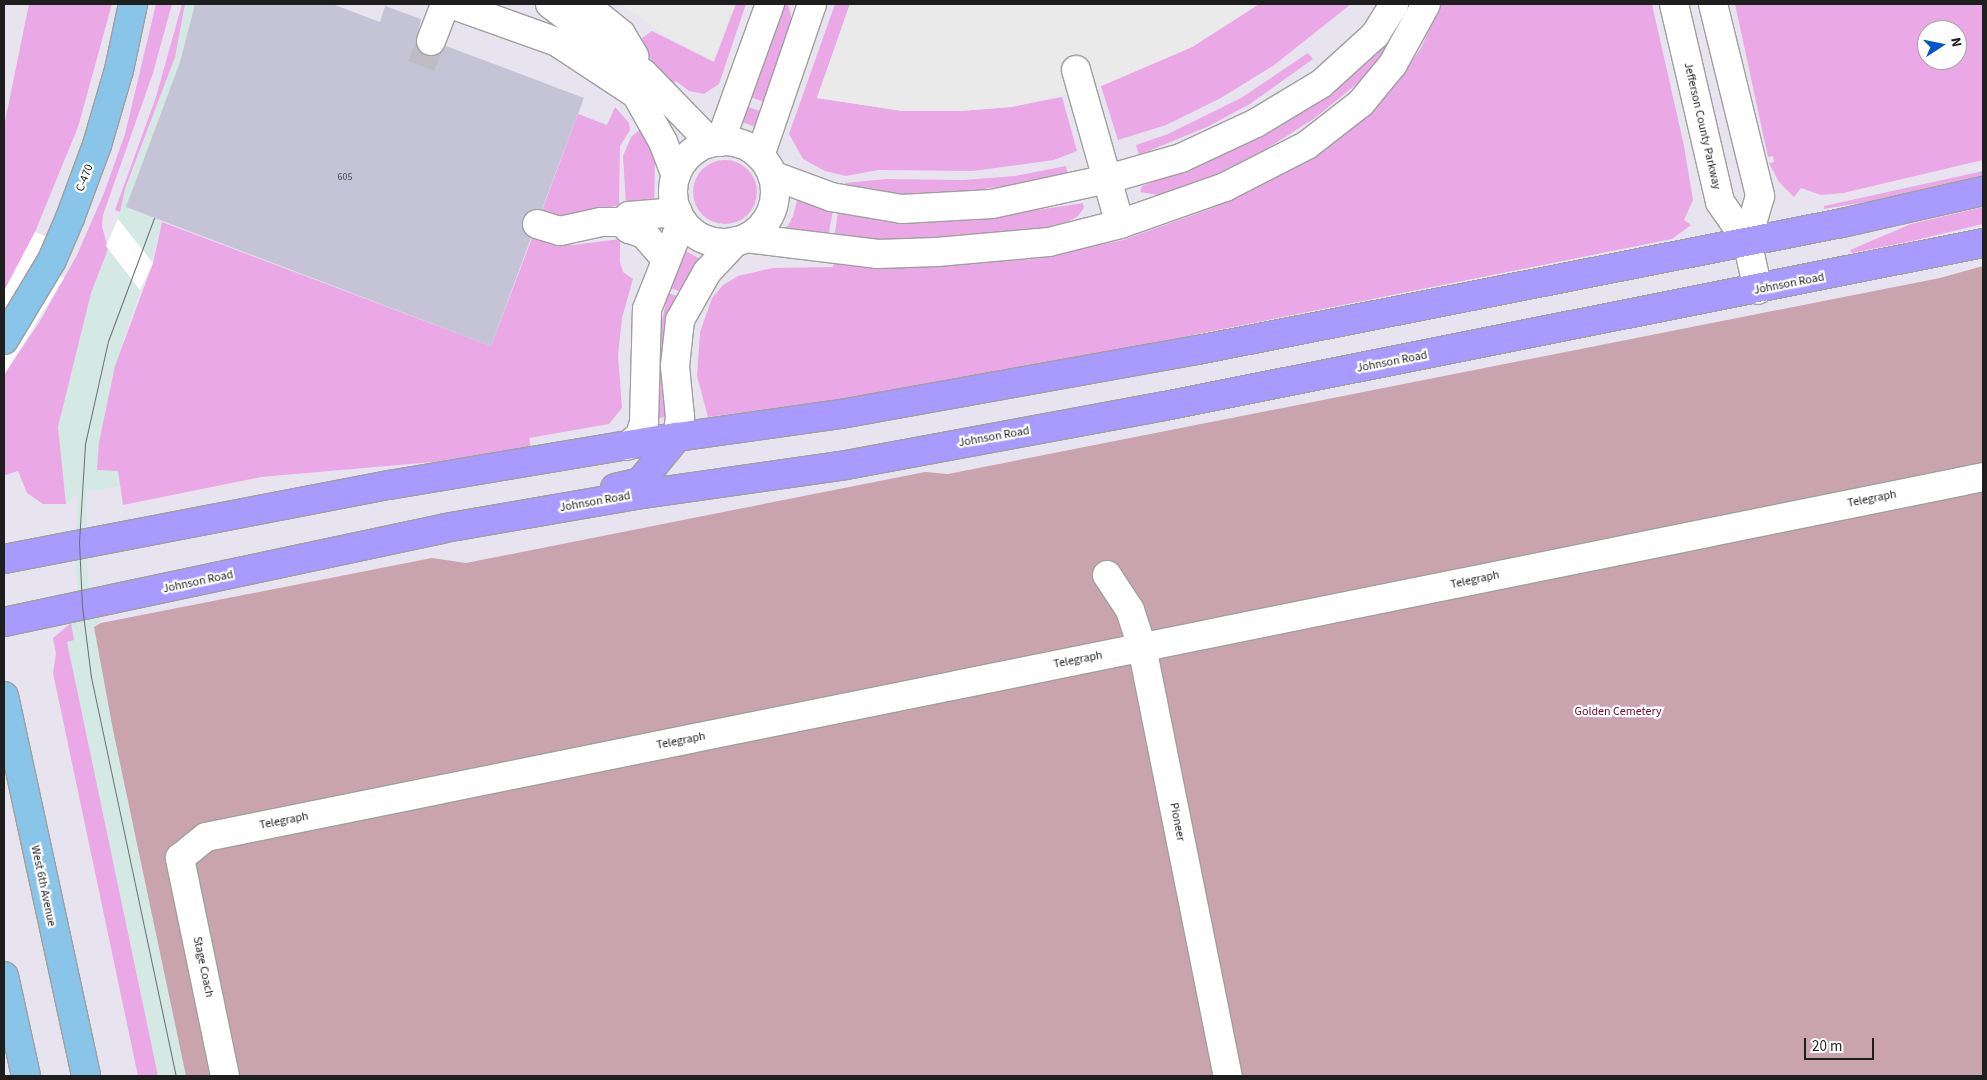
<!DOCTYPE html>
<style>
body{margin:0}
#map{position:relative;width:1987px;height:1080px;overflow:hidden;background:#e7e4ef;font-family:"Source Sans 3",sans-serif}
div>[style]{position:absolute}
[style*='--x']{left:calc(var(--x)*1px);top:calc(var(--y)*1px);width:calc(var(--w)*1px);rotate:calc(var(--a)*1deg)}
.industrial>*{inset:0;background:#d5e9e4}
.grass>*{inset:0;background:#eba8e6}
.round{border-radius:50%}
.cemetery>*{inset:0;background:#c9a4ae}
.parking>*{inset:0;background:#eaeaea}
.pier>*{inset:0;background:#fff}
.building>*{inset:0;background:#c4c4d6}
.minor-tunnel>*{height:28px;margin-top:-14px;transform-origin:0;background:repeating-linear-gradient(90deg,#bfbcc5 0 28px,transparent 0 42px)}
.roads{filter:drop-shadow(1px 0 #9f9f9f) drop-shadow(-1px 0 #9f9f9f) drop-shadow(0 1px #9f9f9f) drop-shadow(0 -1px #9f9f9f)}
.minor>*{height:28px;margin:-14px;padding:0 14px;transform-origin:14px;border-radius:14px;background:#fff}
.minor>.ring{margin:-14px;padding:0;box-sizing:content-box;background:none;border:28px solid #fff;border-radius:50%}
.major>*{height:28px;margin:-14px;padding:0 14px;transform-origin:14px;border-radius:14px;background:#a89afe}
.highway>*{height:28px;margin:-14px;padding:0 14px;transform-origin:14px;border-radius:14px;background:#89c4e9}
.tram>*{height:1px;margin:-0.5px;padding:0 0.5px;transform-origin:0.5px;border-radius:0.5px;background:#6c6c6c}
span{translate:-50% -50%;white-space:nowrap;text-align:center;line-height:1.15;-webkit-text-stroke:4.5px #fff;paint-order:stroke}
.number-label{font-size:10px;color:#48484c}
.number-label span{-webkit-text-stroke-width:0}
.street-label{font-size:12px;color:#1e1e1e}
.park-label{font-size:12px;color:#800831}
.frame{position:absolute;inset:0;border:5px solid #1e1e1e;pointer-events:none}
.north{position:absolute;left:1917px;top:20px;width:50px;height:50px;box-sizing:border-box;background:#fff;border:1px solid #a5a5a5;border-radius:50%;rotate:79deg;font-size:14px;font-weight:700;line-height:20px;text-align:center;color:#1e1e1e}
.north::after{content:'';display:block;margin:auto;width:18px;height:22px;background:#0057cc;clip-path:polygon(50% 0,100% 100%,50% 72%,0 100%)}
.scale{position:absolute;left:1804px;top:1038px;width:70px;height:22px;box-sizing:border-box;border:2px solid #1e1e1e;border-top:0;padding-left:6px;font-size:15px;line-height:18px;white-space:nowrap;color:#1e1e1e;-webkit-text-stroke:4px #fff;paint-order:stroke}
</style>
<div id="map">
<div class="industrial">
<i style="clip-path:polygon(185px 4px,195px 4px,180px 62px,126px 207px,162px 222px,151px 261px,118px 219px,124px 194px,175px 57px)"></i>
<i style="clip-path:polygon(108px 249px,140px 290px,115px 366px,99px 442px,97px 470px,118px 471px,121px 486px,86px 492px,89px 618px,99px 616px,101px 623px,94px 627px,186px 1076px,158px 1076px,67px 642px,74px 640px,71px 623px,79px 621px,75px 550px,78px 493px,66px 504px,58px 427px,91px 293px)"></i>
</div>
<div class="grass">
<i style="clip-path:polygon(29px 4px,112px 4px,78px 127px,35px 232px,4px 291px,4px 126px)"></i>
<i style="clip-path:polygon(156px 4px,172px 4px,153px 73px,103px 215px,102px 226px,108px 249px,91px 293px,58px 427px,66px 504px,43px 504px,27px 493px,18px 471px,5px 475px,4px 375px,40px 321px,77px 255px,104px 193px,125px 134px)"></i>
<i style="clip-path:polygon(182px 4px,185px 4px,175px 57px,125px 189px,120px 212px,115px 210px,156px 97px)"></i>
<i style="clip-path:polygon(736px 4px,746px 4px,719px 84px,704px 94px,689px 91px,676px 81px,669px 89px,653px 65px,642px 38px,652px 31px,714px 62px)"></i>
<i style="clip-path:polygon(781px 4px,788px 4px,793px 24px,764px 102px,748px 96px)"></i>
<i style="clip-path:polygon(835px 4px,850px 4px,817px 98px,903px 111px,959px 111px,1011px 107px,1062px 97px,1077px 151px,1054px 160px,973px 171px,878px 170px,846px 176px,825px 171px,803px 159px,789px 134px)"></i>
<i style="clip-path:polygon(1259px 4px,1351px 4px,1273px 66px,1219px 99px,1166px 125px,1118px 140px,1101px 86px,1192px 47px)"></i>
<i style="clip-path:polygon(1441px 4px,1652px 4px,1684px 146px,1693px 200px,1684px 220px,1691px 225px,1672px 239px,1073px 359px,850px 398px,708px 417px,697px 376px,700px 332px,712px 298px,723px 285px,738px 276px,772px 268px,833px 267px,835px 258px,922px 266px,1034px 259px,1123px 240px,1210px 209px,1268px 181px,1318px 151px,1366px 115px,1397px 82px,1421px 48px)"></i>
<i style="clip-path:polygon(evenodd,1735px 4px,1983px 4px,1983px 160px,1843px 193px,1821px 195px,1801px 188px,1794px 197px,1779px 182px,1769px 163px,1774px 162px,1773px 156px,1768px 157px,1735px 4px,1927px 30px,1957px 30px,1957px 60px,1927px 60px,1927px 30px)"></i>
<i style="clip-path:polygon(1384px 44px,1386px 48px,1359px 82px,1315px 118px,1266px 149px,1215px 175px,1171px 193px,1158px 195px,1140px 192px,1142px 186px,1188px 168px)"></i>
<i style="clip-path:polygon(1308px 53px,1313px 59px,1250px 104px,1207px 127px,1139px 155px,1136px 145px,1168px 134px,1241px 98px)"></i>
<i style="clip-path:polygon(744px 105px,762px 112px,760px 128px,735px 120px)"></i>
<i style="clip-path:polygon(615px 107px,629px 123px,630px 130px,620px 146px,619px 205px,577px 216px,538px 221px,578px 114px,607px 125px)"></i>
<i style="clip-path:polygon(644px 126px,655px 161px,654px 210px,626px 205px,623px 156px,631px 137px)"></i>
<i class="round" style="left:693px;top:160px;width:64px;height:64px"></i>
<i style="clip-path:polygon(1066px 166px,1068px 175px,1061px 178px,913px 199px,847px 190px,845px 183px,886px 179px,964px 180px,1015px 176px)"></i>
<i style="clip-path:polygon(1983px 171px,1983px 175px,1971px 179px,1907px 195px,1824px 209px,1824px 206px)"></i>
<i style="clip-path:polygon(798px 197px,833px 210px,828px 238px,784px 233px,793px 216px)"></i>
<i style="clip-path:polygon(1083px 203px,1084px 208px,1078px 216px,1064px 224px,1031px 230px,884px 246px,834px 239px,838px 212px,991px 217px)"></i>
<i style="clip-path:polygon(1983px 207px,1983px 224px,1912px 241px,1852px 253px,1850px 250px,1911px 224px)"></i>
<i style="clip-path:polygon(162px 222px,491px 346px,532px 238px,573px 245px,620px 239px,620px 262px,623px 272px,633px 279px,622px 318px,618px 355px,622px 408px,609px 424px,529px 438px,531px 448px,433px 462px,261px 477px,123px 505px,118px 471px,97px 470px,99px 442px,115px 366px,153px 263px)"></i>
<i style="clip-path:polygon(680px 248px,702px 260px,682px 292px,670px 288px)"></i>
<i style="clip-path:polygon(668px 293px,680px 297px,670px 416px,659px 418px,657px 369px,660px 329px)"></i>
<i style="clip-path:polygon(71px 623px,74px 640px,67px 642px,158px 1076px,138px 1076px,53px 673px,56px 654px,53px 638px)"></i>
</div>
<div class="cemetery">
<i style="clip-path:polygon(1983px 266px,1983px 1076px,186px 1076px,113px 730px,94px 627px,101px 623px,432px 558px,466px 563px,925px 472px,948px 474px,1940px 278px)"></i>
</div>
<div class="parking">
<i style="clip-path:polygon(620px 4px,734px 4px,713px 60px,666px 36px)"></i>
<i style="clip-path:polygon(850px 4px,1259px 4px,1192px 47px,1101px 86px,1011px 107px,959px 111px,903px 111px,817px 98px)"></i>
</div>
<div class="pier">
<i style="clip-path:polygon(118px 219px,153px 263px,140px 290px,106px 246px)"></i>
<i style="clip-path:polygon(35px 232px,47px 237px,55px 274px,64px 278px,4px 375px,4px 291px)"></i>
</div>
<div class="building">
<i style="clip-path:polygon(195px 4px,332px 4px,380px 22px,385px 6px,421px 19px,416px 43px,425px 55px,434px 56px,446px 46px,584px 98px,542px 209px,533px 209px,522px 219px,522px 228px,531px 238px,491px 346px,126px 207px,180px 62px)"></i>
</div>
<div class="minor-tunnel">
<i style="--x:421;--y:66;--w:27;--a:-68"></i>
</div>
<div class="roads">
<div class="minor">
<i style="--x:451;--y:4;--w:113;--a:19.7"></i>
<i style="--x:557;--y:42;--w:95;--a:33.4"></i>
<i style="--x:636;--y:94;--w:55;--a:60.6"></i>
<i style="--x:663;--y:142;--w:36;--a:69"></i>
<i style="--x:550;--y:4;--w:117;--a:36.7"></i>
<i style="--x:644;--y:74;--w:96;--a:45.8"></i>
<i style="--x:584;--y:4;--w:48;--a:39"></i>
<i style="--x:621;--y:34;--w:26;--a:59"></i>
<i style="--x:1674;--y:4;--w:203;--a:76.9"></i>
<i style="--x:1720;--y:202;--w:47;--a:55.3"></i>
<i style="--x:1747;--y:241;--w:50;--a:77.3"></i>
<i style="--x:1713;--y:4;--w:198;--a:76.2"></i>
<i style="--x:1760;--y:196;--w:47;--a:106.1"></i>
<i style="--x:431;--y:41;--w:40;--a:-69"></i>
<i style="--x:1076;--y:70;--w:160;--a:74.1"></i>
<i class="ring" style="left:673px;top:141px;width:74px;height:74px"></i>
<i style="--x:720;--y:142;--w:147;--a:-70.1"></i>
<i style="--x:760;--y:156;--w:161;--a:-71.1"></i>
<i style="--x:772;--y:175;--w:63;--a:20.4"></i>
<i style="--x:831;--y:197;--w:72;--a:9.6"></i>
<i style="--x:902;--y:209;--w:90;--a:-3.2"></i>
<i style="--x:992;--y:204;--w:119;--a:-12.2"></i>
<i style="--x:1108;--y:179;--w:76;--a:-16"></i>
<i style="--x:1181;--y:158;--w:83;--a:-25"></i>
<i style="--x:1256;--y:123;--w:76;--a:-31"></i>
<i style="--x:1321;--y:84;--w:73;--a:-42.2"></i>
<i style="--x:1375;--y:35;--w:36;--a:-58"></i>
<i style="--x:622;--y:222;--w:10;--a:45"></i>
<i style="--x:629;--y:229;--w:16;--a:18"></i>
<i style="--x:644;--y:234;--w:32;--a:49"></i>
<i style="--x:537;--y:224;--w:24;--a:17"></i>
<i style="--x:560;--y:231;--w:42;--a:-12.4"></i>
<i style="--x:601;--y:222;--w:21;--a:0"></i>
<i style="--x:622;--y:222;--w:9;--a:-41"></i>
<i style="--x:629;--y:216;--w:49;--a:-4.7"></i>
<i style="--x:746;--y:238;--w:133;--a:6.9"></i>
<i style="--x:878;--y:254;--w:59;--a:-1.9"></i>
<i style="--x:937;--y:252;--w:112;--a:-5.1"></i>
<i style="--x:1049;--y:242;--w:73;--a:-14.2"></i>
<i style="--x:1120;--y:224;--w:111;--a:-19.4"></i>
<i style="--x:1225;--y:187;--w:92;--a:-27.1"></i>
<i style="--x:1307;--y:145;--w:68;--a:-37.9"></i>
<i style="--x:1361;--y:103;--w:50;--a:-50.6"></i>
<i style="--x:1393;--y:64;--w:68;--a:-61.2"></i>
<i style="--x:677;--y:437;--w:20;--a:-81"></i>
<i style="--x:680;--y:417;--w:51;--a:-95.6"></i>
<i style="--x:675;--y:366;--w:46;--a:-83.8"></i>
<i style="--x:680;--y:320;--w:55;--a:-60.6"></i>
<i style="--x:707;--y:272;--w:42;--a:-46.9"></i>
<i style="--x:627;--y:446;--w:16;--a:-38"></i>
<i style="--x:640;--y:436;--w:15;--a:-74"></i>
<i style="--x:644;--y:422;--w:113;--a:-88.5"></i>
<i style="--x:647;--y:309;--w:95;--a:-68.3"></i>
<i style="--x:1107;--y:575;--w:42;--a:56.7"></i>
<i style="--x:1130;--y:610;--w:39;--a:72"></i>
<i style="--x:1142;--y:647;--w:438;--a:78.7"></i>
<i style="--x:225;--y:1076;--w:223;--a:-101.7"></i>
<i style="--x:180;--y:858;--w:33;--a:-39"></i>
<i style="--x:206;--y:837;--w:1813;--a:-11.45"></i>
</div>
<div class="major">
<i style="--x:615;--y:488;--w:26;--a:-13"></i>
<i style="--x:640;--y:482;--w:58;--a:-50.6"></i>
<i style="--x:4;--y:559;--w:392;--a:-10.9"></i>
<i style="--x:389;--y:485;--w:292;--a:-9.5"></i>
<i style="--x:677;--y:437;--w:166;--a:-8"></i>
<i style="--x:841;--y:414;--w:363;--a:-10.2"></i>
<i style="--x:1198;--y:350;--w:656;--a:-11.16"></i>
<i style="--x:1842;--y:223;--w:145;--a:-12.8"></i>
<i style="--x:4;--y:622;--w:451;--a:-12"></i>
<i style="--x:445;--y:528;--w:194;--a:-9.8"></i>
<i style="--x:636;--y:495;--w:212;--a:-8.1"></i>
<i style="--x:846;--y:465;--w:324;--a:-10.5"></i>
<i style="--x:1165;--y:406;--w:834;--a:-11.27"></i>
</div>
<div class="highway">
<i style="--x:4;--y:340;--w:93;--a:-59"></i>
<i style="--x:52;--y:260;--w:46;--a:-66.8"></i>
<i style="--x:70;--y:218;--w:78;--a:-69.7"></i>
<i style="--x:97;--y:145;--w:78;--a:-73.7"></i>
<i style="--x:119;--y:70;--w:67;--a:-78"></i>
<i style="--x:4;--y:696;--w:389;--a:77.8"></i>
<i style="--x:4;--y:976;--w:102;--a:77.6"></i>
</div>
</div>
<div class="tram">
<i style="--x:154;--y:218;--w:131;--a:110.5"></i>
<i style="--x:108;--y:341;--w:106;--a:102.6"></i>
<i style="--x:85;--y:444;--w:98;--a:93.5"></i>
<i style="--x:79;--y:542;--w:64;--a:87.3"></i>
<i style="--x:82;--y:606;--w:72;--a:82.8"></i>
<i style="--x:91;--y:677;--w:408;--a:78"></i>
</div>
<div class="number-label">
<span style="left:345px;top:178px">605</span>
</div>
<div class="street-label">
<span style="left:1702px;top:126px;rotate:77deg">Jefferson County Parkway</span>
<span style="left:85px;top:178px;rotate:-69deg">C-470</span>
<span style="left:1789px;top:284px;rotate:-11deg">Johnson Road</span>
<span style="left:1392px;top:362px;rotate:-11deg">Johnson Road</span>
<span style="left:994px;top:437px;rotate:-10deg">Johnson Road</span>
<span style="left:1872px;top:499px;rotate:-11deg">Telegraph</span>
<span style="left:595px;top:502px;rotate:-10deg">Johnson Road</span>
<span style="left:1475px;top:580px;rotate:-12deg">Telegraph</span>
<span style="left:198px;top:582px;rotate:-12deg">Johnson Road</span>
<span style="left:1078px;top:660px;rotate:-11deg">Telegraph</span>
<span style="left:681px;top:741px;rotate:-11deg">Telegraph</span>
<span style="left:284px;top:821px;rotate:-11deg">Telegraph</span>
<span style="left:1177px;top:822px;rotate:79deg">Pioneer</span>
<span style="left:43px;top:886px;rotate:78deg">West 6th Avenue</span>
<span style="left:203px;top:967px;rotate:78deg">Stage Coach</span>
</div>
<div class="park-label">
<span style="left:1618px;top:712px">Golden Cemetery</span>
</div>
<div class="frame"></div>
<div class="north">N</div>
<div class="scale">20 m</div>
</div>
